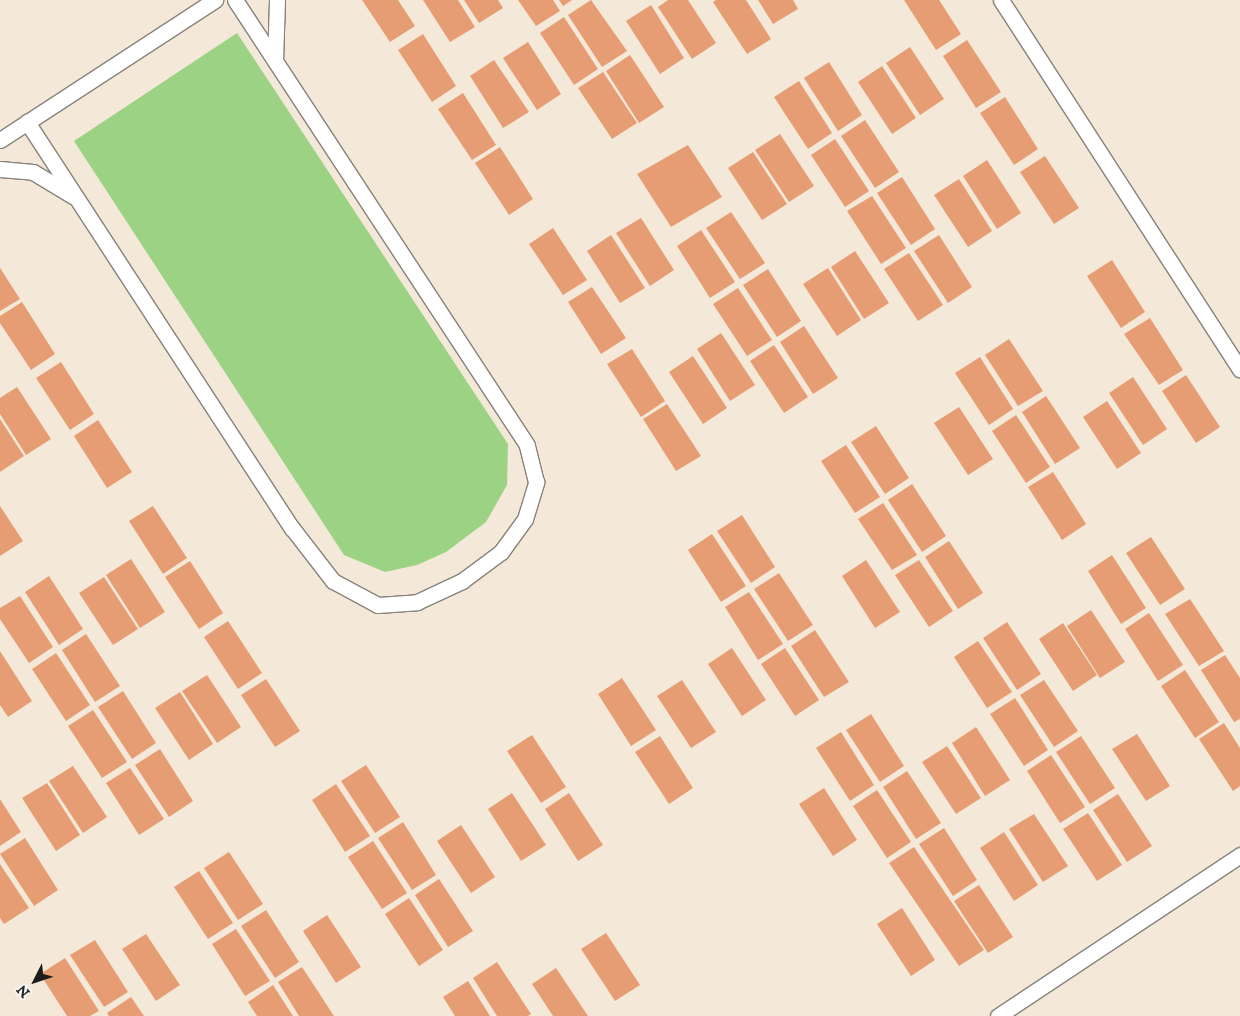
<!DOCTYPE html>
<style>
body{margin:0}
#map{position:relative;width:1240px;height:1016px;overflow:hidden;background:#f4e9d8;font-family:"IM FELL DW Pica",serif}
div>[style]{position:absolute}
[style*='--x']{left:calc(var(--x)*1px);top:calc(var(--y)*1px);width:calc(var(--w)*1px);rotate:calc(var(--a)*1deg)}
.green>*{inset:0;background:#9bd284}
.building>*{inset:0;background:#e69d74}
.roads{filter:drop-shadow(1px 0 #88827a) drop-shadow(-1px 0 #88827a) drop-shadow(0 1px #88827a) drop-shadow(0 -1px #88827a)}
.service>*{height:15px;margin:-7.5px;padding:0 7.5px;transform-origin:7.5px;border-radius:7.5px;background:#fff}
span{translate:-50% -50%;white-space:nowrap;text-align:center;line-height:1.15;-webkit-text-stroke:5px #f6f6f2;paint-order:stroke}
.north{position:absolute;left:10px;top:956px;width:50px;height:50px;-webkit-text-stroke:4px #f6f6f2;paint-order:stroke;rotate:229deg;font-size:14px;font-weight:700;line-height:20px;text-align:center;color:#1c1c1c}
.north::after{content:'';display:block;margin:auto;width:18px;height:22px;background:#1c1c1c;clip-path:polygon(50% 0,100% 100%,50% 72%,0 100%)}
</style>
<div id="map">
<div class="green">
<i style="clip-path:polygon(237px 33px,508px 444px,507px 485px,486px 522px,446px 552px,417px 565px,385px 572px,344px 555px,74px 141px)"></i>
</div>
<div class="building">
<i style="clip-path:polygon(362px 0,398px 0,415px 26px,390px 42px)"></i>
<i style="clip-path:polygon(423px 0,458px 0,475px 27px,450px 42px)"></i>
<i style="clip-path:polygon(464px 0,498px 0,503px 8px,479px 23px)"></i>
<i style="clip-path:polygon(518px 0,553px 0,560px 11px,536px 26px)"></i>
<i style="clip-path:polygon(559px 0,572px 0,563px 6px)"></i>
<i style="clip-path:polygon(591px 0,627px 51px,602px 67px,568px 15px)"></i>
<i style="clip-path:polygon(668px 0,688px 0,716px 43px,692px 59px,658px 7px)"></i>
<i style="clip-path:polygon(716px 0,746px 0,771px 39px,747px 54px,713px 2px)"></i>
<i style="clip-path:polygon(758px 0,793px 0,798px 9px,773px 24px)"></i>
<i style="clip-path:polygon(904px 0,939px 0,961px 34px,936px 50px)"></i>
<i style="clip-path:polygon(651px 5px,684px 58px,660px 74px,626px 21px)"></i>
<i style="clip-path:polygon(564px 17px,598px 69px,574px 85px,540px 33px)"></i>
<i style="clip-path:polygon(423px 34px,456px 86px,432px 102px,398px 50px)"></i>
<i style="clip-path:polygon(967px 40px,1001px 92px,976px 108px,943px 56px)"></i>
<i style="clip-path:polygon(528px 42px,561px 94px,537px 110px,503px 58px)"></i>
<i style="clip-path:polygon(910px 47px,944px 99px,920px 115px,886px 63px)"></i>
<i style="clip-path:polygon(630px 55px,664px 107px,639px 123px,606px 71px)"></i>
<i style="clip-path:polygon(494px 60px,529px 112px,503px 128px,470px 76px)"></i>
<i style="clip-path:polygon(829px 62px,862px 115px,838px 131px,804px 78px)"></i>
<i style="clip-path:polygon(882px 66px,916px 118px,892px 134px,858px 82px)"></i>
<i style="clip-path:polygon(603px 72px,637px 123px,612px 139px,578px 88px)"></i>
<i style="clip-path:polygon(799px 81px,832px 133px,808px 149px,774px 97px)"></i>
<i style="clip-path:polygon(463px 93px,496px 145px,472px 160px,438px 109px)"></i>
<i style="clip-path:polygon(1005px 97px,1038px 149px,1014px 165px,980px 113px)"></i>
<i style="clip-path:polygon(865px 120px,899px 172px,875px 188px,841px 136px)"></i>
<i style="clip-path:polygon(780px 134px,814px 186px,789px 202px,755px 150px)"></i>
<i style="clip-path:polygon(835px 139px,869px 191px,845px 207px,811px 155px)"></i>
<i style="clip-path:polygon(688px 145px,722px 197px,671px 227px,637px 174px)"></i>
<i style="clip-path:polygon(500px 147px,533px 199px,509px 215px,475px 163px)"></i>
<i style="clip-path:polygon(753px 152px,787px 204px,762px 220px,728px 168px)"></i>
<i style="clip-path:polygon(1045px 156px,1079px 208px,1054px 224px,1020px 172px)"></i>
<i style="clip-path:polygon(987px 160px,1021px 213px,997px 229px,963px 176px)"></i>
<i style="clip-path:polygon(902px 177px,935px 229px,911px 245px,877px 193px)"></i>
<i style="clip-path:polygon(959px 179px,992px 231px,968px 247px,934px 195px)"></i>
<i style="clip-path:polygon(872px 196px,906px 248px,881px 264px,847px 211px)"></i>
<i style="clip-path:polygon(731px 212px,765px 263px,740px 279px,706px 228px)"></i>
<i style="clip-path:polygon(641px 218px,674px 270px,650px 286px,616px 233px)"></i>
<i style="clip-path:polygon(553px 228px,587px 280px,563px 295px,529px 244px)"></i>
<i style="clip-path:polygon(701px 230px,735px 282px,710px 298px,677px 246px)"></i>
<i style="clip-path:polygon(611px 235px,645px 288px,620px 303px,587px 251px)"></i>
<i style="clip-path:polygon(939px 235px,972px 287px,948px 303px,914px 251px)"></i>
<i style="clip-path:polygon(855px 251px,889px 303px,864px 319px,831px 267px)"></i>
<i style="clip-path:polygon(909px 253px,943px 305px,918px 321px,884px 269px)"></i>
<i style="clip-path:polygon(1112px 260px,1145px 312px,1121px 328px,1087px 276px)"></i>
<i style="clip-path:polygon(0 268px,20px 299px,0 311px)"></i>
<i style="clip-path:polygon(828px 268px,861px 320px,837px 336px,803px 284px)"></i>
<i style="clip-path:polygon(768px 269px,801px 321px,777px 337px,743px 285px)"></i>
<i style="clip-path:polygon(592px 287px,626px 338px,601px 354px,568px 302px)"></i>
<i style="clip-path:polygon(738px 288px,772px 340px,747px 356px,713px 304px)"></i>
<i style="clip-path:polygon(22px 302px,55px 354px,31px 370px,0 323px,0 316px)"></i>
<i style="clip-path:polygon(1150px 318px,1183px 370px,1159px 385px,1124px 334px)"></i>
<i style="clip-path:polygon(804px 326px,838px 378px,813px 394px,780px 342px)"></i>
<i style="clip-path:polygon(721px 333px,755px 385px,730px 401px,697px 349px)"></i>
<i style="clip-path:polygon(1009px 339px,1043px 391px,1018px 406px,985px 355px)"></i>
<i style="clip-path:polygon(774px 345px,808px 397px,784px 413px,750px 361px)"></i>
<i style="clip-path:polygon(632px 349px,665px 401px,641px 417px,607px 364px)"></i>
<i style="clip-path:polygon(693px 356px,727px 408px,703px 424px,669px 372px)"></i>
<i style="clip-path:polygon(980px 357px,1013px 409px,989px 425px,955px 373px)"></i>
<i style="clip-path:polygon(61px 362px,94px 414px,70px 430px,36px 378px)"></i>
<i style="clip-path:polygon(1186px 375px,1220px 427px,1196px 443px,1162px 391px)"></i>
<i style="clip-path:polygon(1133px 377px,1167px 429px,1143px 445px,1109px 393px)"></i>
<i style="clip-path:polygon(17px 387px,51px 439px,26px 455px,0 414px,0 398px)"></i>
<i style="clip-path:polygon(1046px 396px,1080px 448px,1055px 464px,1022px 412px)"></i>
<i style="clip-path:polygon(1107px 401px,1141px 453px,1117px 469px,1083px 417px)"></i>
<i style="clip-path:polygon(667px 404px,701px 456px,676px 471px,643px 419px)"></i>
<i style="clip-path:polygon(959px 407px,993px 459px,968px 475px,934px 423px)"></i>
<i style="clip-path:polygon(1016px 415px,1050px 467px,1026px 483px,992px 431px)"></i>
<i style="clip-path:polygon(0 419px,24px 456px,0 472px)"></i>
<i style="clip-path:polygon(98px 420px,132px 472px,107px 488px,74px 436px)"></i>
<i style="clip-path:polygon(876px 426px,909px 478px,885px 494px,851px 442px)"></i>
<i style="clip-path:polygon(846px 445px,880px 497px,855px 513px,821px 461px)"></i>
<i style="clip-path:polygon(1053px 472px,1086px 524px,1062px 540px,1028px 487px)"></i>
<i style="clip-path:polygon(912px 484px,946px 536px,922px 552px,888px 500px)"></i>
<i style="clip-path:polygon(883px 503px,917px 555px,892px 570px,858px 519px)"></i>
<i style="clip-path:polygon(0 506px,23px 541px,0 556px)"></i>
<i style="clip-path:polygon(153px 506px,187px 558px,163px 574px,129px 521px)"></i>
<i style="clip-path:polygon(742px 515px,775px 567px,751px 583px,717px 531px)"></i>
<i style="clip-path:polygon(712px 534px,746px 586px,721px 602px,688px 550px)"></i>
<i style="clip-path:polygon(1151px 537px,1185px 589px,1160px 605px,1126px 553px)"></i>
<i style="clip-path:polygon(949px 541px,983px 593px,958px 609px,925px 557px)"></i>
<i style="clip-path:polygon(1112px 555px,1146px 608px,1121px 624px,1088px 571px)"></i>
<i style="clip-path:polygon(131px 559px,165px 612px,140px 628px,106px 575px)"></i>
<i style="clip-path:polygon(866px 560px,900px 612px,875px 628px,842px 576px)"></i>
<i style="clip-path:polygon(919px 560px,953px 611px,929px 627px,895px 575px)"></i>
<i style="clip-path:polygon(190px 561px,223px 613px,199px 629px,165px 577px)"></i>
<i style="clip-path:polygon(779px 573px,813px 625px,788px 641px,754px 589px)"></i>
<i style="clip-path:polygon(49px 576px,83px 629px,59px 645px,25px 592px)"></i>
<i style="clip-path:polygon(104px 577px,138px 629px,113px 645px,79px 593px)"></i>
<i style="clip-path:polygon(749px 592px,783px 644px,758px 660px,725px 607px)"></i>
<i style="clip-path:polygon(20px 596px,53px 647px,29px 663px,0 619px,0 608px)"></i>
<i style="clip-path:polygon(1190px 599px,1224px 651px,1199px 666px,1165px 614px)"></i>
<i style="clip-path:polygon(1091px 610px,1125px 662px,1100px 678px,1067px 626px)"></i>
<i style="clip-path:polygon(1149px 613px,1183px 665px,1158px 681px,1125px 629px)"></i>
<i style="clip-path:polygon(228px 621px,262px 673px,238px 689px,204px 637px)"></i>
<i style="clip-path:polygon(1007px 622px,1041px 674px,1017px 690px,983px 638px)"></i>
<i style="clip-path:polygon(1063px 623px,1097px 675px,1073px 691px,1039px 639px)"></i>
<i style="clip-path:polygon(815px 630px,849px 682px,824px 697px,791px 646px)"></i>
<i style="clip-path:polygon(86px 634px,120px 686px,95px 702px,62px 650px)"></i>
<i style="clip-path:polygon(978px 641px,1012px 692px,987px 708px,954px 657px)"></i>
<i style="clip-path:polygon(732px 648px,766px 700px,742px 716px,708px 664px)"></i>
<i style="clip-path:polygon(785px 648px,819px 700px,795px 716px,761px 664px)"></i>
<i style="clip-path:polygon(0 651px,32px 701px,8px 717px,0 705px)"></i>
<i style="clip-path:polygon(56px 653px,90px 705px,66px 721px,32px 669px)"></i>
<i style="clip-path:polygon(1225px 655px,1240px 678px,1240px 719px,1234px 722px,1201px 670px)"></i>
<i style="clip-path:polygon(1185px 670px,1219px 722px,1195px 738px,1161px 686px)"></i>
<i style="clip-path:polygon(207px 675px,241px 727px,217px 743px,182px 691px)"></i>
<i style="clip-path:polygon(622px 678px,656px 730px,631px 746px,598px 694px)"></i>
<i style="clip-path:polygon(266px 679px,300px 731px,275px 747px,241px 695px)"></i>
<i style="clip-path:polygon(682px 680px,716px 732px,691px 748px,657px 696px)"></i>
<i style="clip-path:polygon(1044px 680px,1078px 731px,1054px 747px,1020px 695px)"></i>
<i style="clip-path:polygon(123px 691px,156px 743px,132px 759px,98px 707px)"></i>
<i style="clip-path:polygon(180px 692px,213px 744px,189px 760px,155px 708px)"></i>
<i style="clip-path:polygon(1015px 698px,1048px 750px,1024px 766px,990px 714px)"></i>
<i style="clip-path:polygon(93px 710px,127px 762px,102px 778px,68px 726px)"></i>
<i style="clip-path:polygon(871px 714px,904px 766px,880px 782px,846px 730px)"></i>
<i style="clip-path:polygon(1224px 723px,1240px 748px,1240px 786px,1233px 791px,1199px 739px)"></i>
<i style="clip-path:polygon(976px 727px,1010px 780px,985px 796px,952px 743px)"></i>
<i style="clip-path:polygon(841px 732px,874px 785px,850px 801px,816px 748px)"></i>
<i style="clip-path:polygon(1137px 734px,1170px 786px,1146px 801px,1112px 749px)"></i>
<i style="clip-path:polygon(532px 735px,566px 787px,541px 803px,507px 751px)"></i>
<i style="clip-path:polygon(660px 736px,693px 788px,669px 804px,635px 752px)"></i>
<i style="clip-path:polygon(1081px 736px,1115px 788px,1090px 804px,1056px 752px)"></i>
<i style="clip-path:polygon(947px 746px,981px 798px,956px 814px,922px 762px)"></i>
<i style="clip-path:polygon(160px 749px,193px 801px,169px 817px,135px 765px)"></i>
<i style="clip-path:polygon(1051px 755px,1085px 807px,1060px 823px,1027px 771px)"></i>
<i style="clip-path:polygon(366px 765px,400px 817px,375px 833px,341px 781px)"></i>
<i style="clip-path:polygon(73px 766px,107px 817px,83px 833px,49px 781px)"></i>
<i style="clip-path:polygon(130px 768px,164px 819px,139px 835px,106px 783px)"></i>
<i style="clip-path:polygon(907px 771px,941px 823px,916px 839px,883px 787px)"></i>
<i style="clip-path:polygon(47px 783px,80px 835px,56px 851px,22px 798px)"></i>
<i style="clip-path:polygon(336px 784px,370px 836px,345px 852px,312px 800px)"></i>
<i style="clip-path:polygon(824px 788px,857px 840px,833px 856px,799px 804px)"></i>
<i style="clip-path:polygon(877px 790px,911px 842px,887px 858px,853px 806px)"></i>
<i style="clip-path:polygon(512px 793px,546px 845px,521px 861px,488px 809px)"></i>
<i style="clip-path:polygon(569px 793px,603px 845px,578px 861px,545px 809px)"></i>
<i style="clip-path:polygon(1118px 794px,1152px 846px,1127px 862px,1093px 810px)"></i>
<i style="clip-path:polygon(0 799px,21px 832px,0 846px)"></i>
<i style="clip-path:polygon(1088px 813px,1122px 865px,1097px 881px,1063px 829px)"></i>
<i style="clip-path:polygon(1034px 814px,1068px 866px,1043px 882px,1009px 829px)"></i>
<i style="clip-path:polygon(403px 822px,436px 875px,412px 890px,378px 838px)"></i>
<i style="clip-path:polygon(461px 825px,495px 877px,471px 893px,437px 841px)"></i>
<i style="clip-path:polygon(944px 828px,977px 880px,953px 896px,919px 844px)"></i>
<i style="clip-path:polygon(1004px 832px,1038px 885px,1014px 901px,980px 848px)"></i>
<i style="clip-path:polygon(25px 838px,58px 890px,34px 906px,0 854px)"></i>
<i style="clip-path:polygon(373px 841px,407px 893px,382px 909px,348px 857px)"></i>
<i style="clip-path:polygon(914px 847px,984px 950px,959px 966px,889px 863px)"></i>
<i style="clip-path:polygon(229px 852px,263px 904px,238px 920px,204px 868px)"></i>
<i style="clip-path:polygon(0 864px,29px 908px,4px 924px,0 918px)"></i>
<i style="clip-path:polygon(199px 871px,233px 923px,208px 939px,174px 887px)"></i>
<i style="clip-path:polygon(439px 879px,473px 931px,448px 947px,415px 895px)"></i>
<i style="clip-path:polygon(979px 885px,1013px 937px,988px 953px,954px 901px)"></i>
<i style="clip-path:polygon(409px 898px,443px 950px,419px 966px,385px 914px)"></i>
<i style="clip-path:polygon(902px 908px,935px 960px,911px 976px,877px 924px)"></i>
<i style="clip-path:polygon(266px 910px,299px 962px,275px 978px,241px 926px)"></i>
<i style="clip-path:polygon(327px 915px,361px 967px,336px 983px,303px 931px)"></i>
<i style="clip-path:polygon(236px 929px,270px 981px,245px 996px,212px 944px)"></i>
<i style="clip-path:polygon(606px 933px,640px 985px,615px 1001px,581px 949px)"></i>
<i style="clip-path:polygon(146px 934px,180px 985px,156px 1001px,122px 949px)"></i>
<i style="clip-path:polygon(95px 940px,128px 992px,104px 1007px,70px 955px)"></i>
<i style="clip-path:polygon(65px 958px,99px 1011px,90px 1016px,67px 1016px,40px 974px)"></i>
<i style="clip-path:polygon(497px 962px,531px 1014px,528px 1016px,497px 1016px,473px 978px)"></i>
<i style="clip-path:polygon(302px 967px,334px 1016px,299px 1016px,278px 982px)"></i>
<i style="clip-path:polygon(556px 968px,588px 1016px,553px 1016px,532px 984px)"></i>
<i style="clip-path:polygon(468px 981px,490px 1016px,455px 1016px,443px 997px)"></i>
<i style="clip-path:polygon(273px 985px,293px 1016px,257px 1016px,248px 1002px)"></i>
<i style="clip-path:polygon(131px 997px,144px 1016px,109px 1016px,107px 1013px)"></i>
</div>
<div class="roads">
<div class="service">
<i style="--x:1001;--y:0;--w:440;--a:57.1"></i>
<i style="--x:275;--y:61;--w:61;--a:-88.1"></i>
<i style="--x:27;--y:122;--w:485;--a:56.9"></i>
<i style="--x:292;--y:528;--w:67;--a:52.3"></i>
<i style="--x:333;--y:581;--w:51;--a:28.1"></i>
<i style="--x:378;--y:605;--w:39;--a:-4"></i>
<i style="--x:417;--y:602;--w:50;--a:-25"></i>
<i style="--x:462;--y:581;--w:49;--a:-36.6"></i>
<i style="--x:501;--y:552;--w:41;--a:-54"></i>
<i style="--x:525;--y:519;--w:39;--a:-73"></i>
<i style="--x:536;--y:482;--w:38;--a:-104"></i>
<i style="--x:527;--y:445;--w:532;--a:-123.27"></i>
<i style="--x:0;--y:140;--w:257;--a:-33.1"></i>
<i style="--x:0;--y:169;--w:33;--a:5"></i>
<i style="--x:33;--y:172;--w:47;--a:31"></i>
<i style="--x:998;--y:1016;--w:291;--a:-33.6"></i>
</div>
</div>
<div class="north">N</div>
</div>
